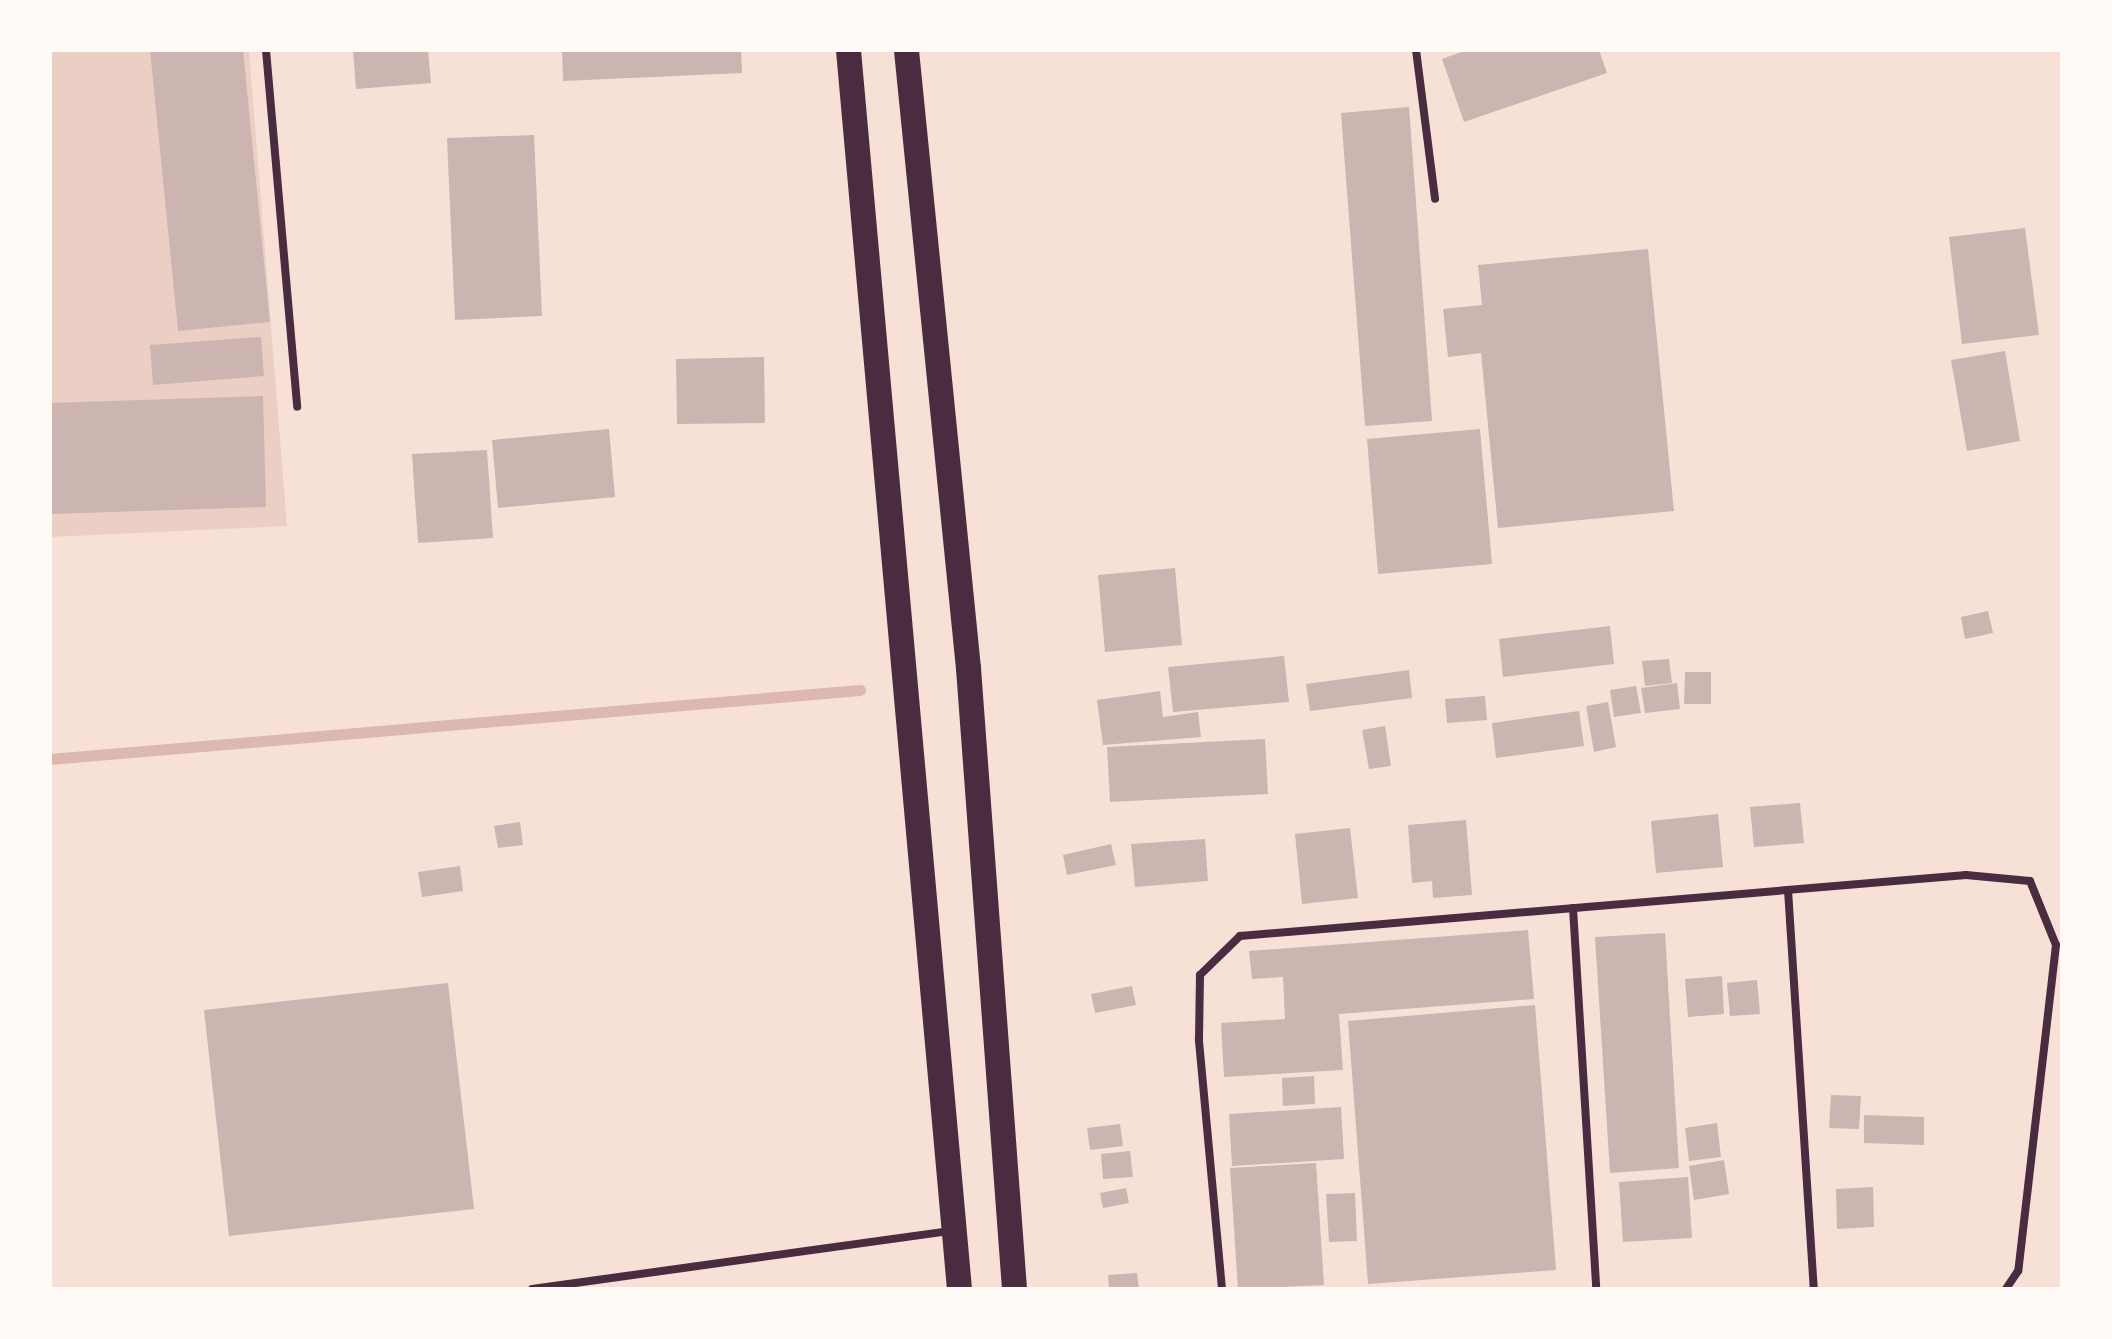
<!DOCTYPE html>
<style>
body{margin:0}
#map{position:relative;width:2112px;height:1339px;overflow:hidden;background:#f7e1d7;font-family:Commissioner,sans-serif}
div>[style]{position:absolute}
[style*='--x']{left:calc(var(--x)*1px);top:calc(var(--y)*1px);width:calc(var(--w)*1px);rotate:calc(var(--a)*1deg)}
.green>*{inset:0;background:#ebcfc5}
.stream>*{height:11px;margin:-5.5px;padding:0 5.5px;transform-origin:5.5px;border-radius:5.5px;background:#dcb8b0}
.building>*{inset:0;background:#ccb4b1}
.service>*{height:8px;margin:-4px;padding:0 4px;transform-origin:4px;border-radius:4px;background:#4a2c40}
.primary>*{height:25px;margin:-12.5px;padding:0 12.5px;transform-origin:12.5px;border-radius:12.5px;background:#4a2c40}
span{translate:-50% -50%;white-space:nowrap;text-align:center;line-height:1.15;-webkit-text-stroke:9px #fffaf5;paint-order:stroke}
.frame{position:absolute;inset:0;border:52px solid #fffaf5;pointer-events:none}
</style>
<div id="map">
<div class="green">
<i style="clip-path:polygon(50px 50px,249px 50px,287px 526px,50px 537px)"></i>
</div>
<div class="stream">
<i style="--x:50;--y:759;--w:813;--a:-4.87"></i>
</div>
<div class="building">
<i style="clip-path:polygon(150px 50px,243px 50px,270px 322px,178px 331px)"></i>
<i style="clip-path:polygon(353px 50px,428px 50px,431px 83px,356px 89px)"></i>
<i style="clip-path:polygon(562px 50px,741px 50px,742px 73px,563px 81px)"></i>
<i style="clip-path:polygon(1467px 50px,1599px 50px,1607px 73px,1464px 122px,1442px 59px)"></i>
<i style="clip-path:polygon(1409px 107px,1432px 421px,1365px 426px,1341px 113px)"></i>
<i style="clip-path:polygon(534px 135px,542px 316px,455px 320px,447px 138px)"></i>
<i style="clip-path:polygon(2025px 228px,2039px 335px,1962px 344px,1949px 237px)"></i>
<i style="clip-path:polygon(1648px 249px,1674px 511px,1498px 528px,1481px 353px,1448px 357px,1443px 309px,1482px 305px,1478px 265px)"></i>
<i style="clip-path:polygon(261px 337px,264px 376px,153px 385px,150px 345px)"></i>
<i style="clip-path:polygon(2005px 351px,2020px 441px,1967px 451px,1951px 360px)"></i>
<i style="clip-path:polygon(764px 357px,765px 423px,677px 424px,676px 359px)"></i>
<i style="clip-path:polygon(263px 396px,266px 507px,50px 514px,50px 403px)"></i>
<i style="clip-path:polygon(609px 429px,615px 497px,498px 508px,492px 440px)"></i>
<i style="clip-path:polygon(1480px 429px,1492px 564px,1378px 574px,1367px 439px)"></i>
<i style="clip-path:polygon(487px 450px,493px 538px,418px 543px,412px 454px)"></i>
<i style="clip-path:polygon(1175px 568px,1182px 645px,1105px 652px,1098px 575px)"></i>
<i style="clip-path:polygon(1988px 611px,1993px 633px,1965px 639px,1961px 617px)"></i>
<i style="clip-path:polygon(1610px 626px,1614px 664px,1503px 677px,1499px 639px)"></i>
<i style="clip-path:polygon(1284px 656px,1289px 702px,1173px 712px,1168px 667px)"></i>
<i style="clip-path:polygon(1669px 659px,1672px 683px,1645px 686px,1642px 661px)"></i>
<i style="clip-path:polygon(1409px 670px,1412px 698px,1310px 711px,1306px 684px)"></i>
<i style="clip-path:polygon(1685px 672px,1711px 672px,1711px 704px,1684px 704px)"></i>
<i style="clip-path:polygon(1677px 683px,1680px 709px,1645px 713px,1641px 688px)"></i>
<i style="clip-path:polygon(1636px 686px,1641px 713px,1614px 717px,1610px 690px)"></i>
<i style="clip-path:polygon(1160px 691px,1163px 717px,1198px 712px,1201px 737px,1103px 745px,1097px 700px)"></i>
<i style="clip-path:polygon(1485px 696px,1487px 720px,1447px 723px,1445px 699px)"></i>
<i style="clip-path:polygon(1608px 702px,1616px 747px,1594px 752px,1586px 706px)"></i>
<i style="clip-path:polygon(1579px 711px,1584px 746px,1496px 758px,1492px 723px)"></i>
<i style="clip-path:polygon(1385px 726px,1391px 766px,1369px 769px,1362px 730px)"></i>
<i style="clip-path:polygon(1265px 739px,1268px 794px,1110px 802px,1107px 747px)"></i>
<i style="clip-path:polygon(1800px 803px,1804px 843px,1754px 847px,1750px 807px)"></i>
<i style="clip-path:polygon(1718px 814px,1723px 867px,1656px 873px,1651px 821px)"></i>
<i style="clip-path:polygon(1466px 820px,1472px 895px,1433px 898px,1432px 881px,1412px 883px,1408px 825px)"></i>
<i style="clip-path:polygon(520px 822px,523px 845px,498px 848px,494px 826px)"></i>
<i style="clip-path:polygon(1350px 828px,1358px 898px,1302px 904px,1295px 834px)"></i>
<i style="clip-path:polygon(1205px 839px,1208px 881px,1135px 887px,1131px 844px)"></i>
<i style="clip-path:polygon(1111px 844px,1116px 865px,1067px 875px,1063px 855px)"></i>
<i style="clip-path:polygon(460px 866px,463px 891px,422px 897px,418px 872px)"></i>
<i style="clip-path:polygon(1528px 930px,1534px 999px,1339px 1014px,1343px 1070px,1224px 1077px,1221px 1023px,1285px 1019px,1283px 977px,1252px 979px,1249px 951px)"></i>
<i style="clip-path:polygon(1665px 933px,1679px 1168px,1610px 1173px,1595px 937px)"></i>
<i style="clip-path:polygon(1722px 976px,1724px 1014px,1688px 1017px,1685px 979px)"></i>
<i style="clip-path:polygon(1757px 980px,1760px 1014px,1730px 1016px,1727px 983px)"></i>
<i style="clip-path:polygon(448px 983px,474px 1209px,229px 1236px,204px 1010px)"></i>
<i style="clip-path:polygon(1132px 986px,1136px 1005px,1095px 1013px,1091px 994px)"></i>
<i style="clip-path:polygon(1535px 1005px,1556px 1270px,1368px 1284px,1348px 1021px)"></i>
<i style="clip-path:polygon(1314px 1076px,1315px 1104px,1283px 1106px,1282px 1078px)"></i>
<i style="clip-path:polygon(1831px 1095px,1861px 1096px,1859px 1129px,1829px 1128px)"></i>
<i style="clip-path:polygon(1341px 1107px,1344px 1159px,1232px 1166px,1229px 1114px)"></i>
<i style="clip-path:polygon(1864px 1115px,1924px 1117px,1924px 1145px,1864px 1143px)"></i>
<i style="clip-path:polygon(1717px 1123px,1721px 1157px,1689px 1161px,1685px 1128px)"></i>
<i style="clip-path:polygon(1120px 1124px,1123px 1146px,1090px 1150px,1087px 1128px)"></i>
<i style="clip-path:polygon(1130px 1151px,1133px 1177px,1103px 1179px,1101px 1154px)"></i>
<i style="clip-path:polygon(1724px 1160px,1729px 1194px,1694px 1200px,1689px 1166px)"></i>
<i style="clip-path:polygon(1316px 1163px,1324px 1285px,1238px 1289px,1230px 1168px)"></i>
<i style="clip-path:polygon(1688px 1177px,1692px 1238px,1623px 1242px,1619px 1182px)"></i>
<i style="clip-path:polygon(1873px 1187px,1874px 1227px,1837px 1229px,1836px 1189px)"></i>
<i style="clip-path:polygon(1126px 1188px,1129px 1203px,1103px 1208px,1100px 1193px)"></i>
<i style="clip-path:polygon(1355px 1193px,1357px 1241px,1329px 1242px,1326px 1194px)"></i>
<i style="clip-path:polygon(1137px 1273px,1139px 1289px,1109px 1289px,1108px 1275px)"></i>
</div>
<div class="service">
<i style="--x:266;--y:50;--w:358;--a:85"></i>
<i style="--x:1416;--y:50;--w:150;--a:82.7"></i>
<i style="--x:1788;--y:890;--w:400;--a:86.3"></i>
<i style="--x:1573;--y:908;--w:382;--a:86.5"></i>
<i style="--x:532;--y:1289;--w:421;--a:-7.9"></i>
<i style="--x:1222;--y:1289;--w:251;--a:-95.3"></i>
<i style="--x:1199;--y:1039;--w:64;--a:-89.1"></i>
<i style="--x:1200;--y:975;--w:56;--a:-44.3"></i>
<i style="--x:1240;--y:936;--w:729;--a:-4.8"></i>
<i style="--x:1966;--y:875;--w:64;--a:5.4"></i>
<i style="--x:2030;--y:881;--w:69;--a:67.9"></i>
<i style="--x:2056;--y:945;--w:328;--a:96.6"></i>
<i style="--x:2018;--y:1271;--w:22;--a:124"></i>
</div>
<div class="primary">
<i style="--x:848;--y:50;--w:1244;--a:84.88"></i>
<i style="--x:906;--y:50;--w:621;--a:84.27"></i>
<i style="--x:968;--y:668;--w:623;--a:85.76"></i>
</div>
<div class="frame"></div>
</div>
